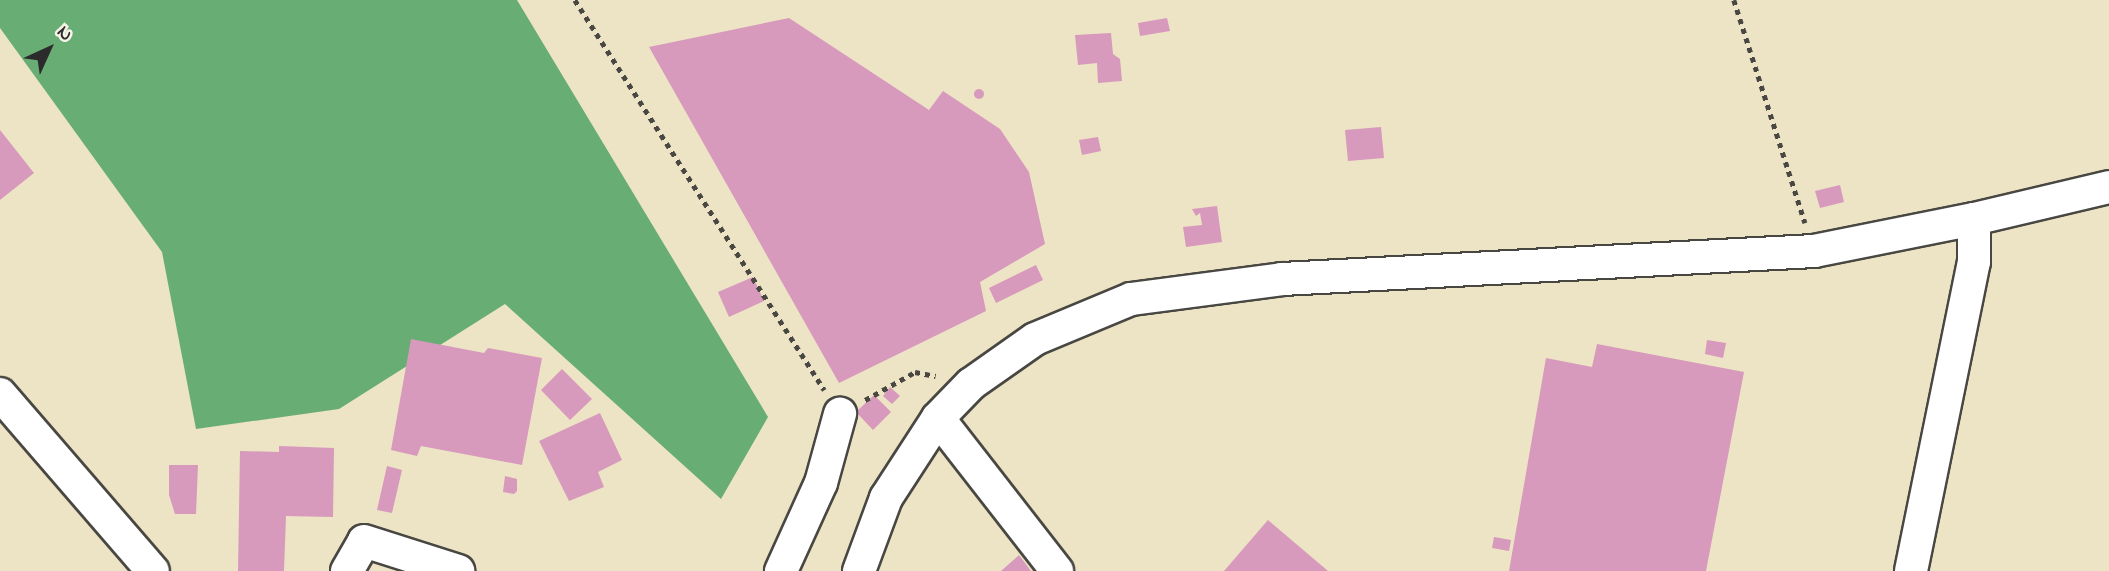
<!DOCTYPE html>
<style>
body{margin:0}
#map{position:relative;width:2109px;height:571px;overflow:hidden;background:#ede3c5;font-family:"Indie Flower",sans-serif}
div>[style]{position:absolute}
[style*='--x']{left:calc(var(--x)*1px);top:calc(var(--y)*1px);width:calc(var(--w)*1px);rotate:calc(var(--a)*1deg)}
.forest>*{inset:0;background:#68ae74}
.building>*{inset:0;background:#d799bc}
.round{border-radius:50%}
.path>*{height:4.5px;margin-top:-2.25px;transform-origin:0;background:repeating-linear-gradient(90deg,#484742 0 5px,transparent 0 10px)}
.roads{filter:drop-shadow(2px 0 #484742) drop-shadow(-2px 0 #484742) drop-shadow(0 2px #484742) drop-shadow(0 -2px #484742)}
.street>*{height:32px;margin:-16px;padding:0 16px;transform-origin:16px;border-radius:16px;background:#fff}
span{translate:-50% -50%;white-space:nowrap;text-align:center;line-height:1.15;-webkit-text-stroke:6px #f7f3e8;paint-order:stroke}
.north{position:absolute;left:14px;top:14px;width:70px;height:70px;-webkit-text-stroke:5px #f7f3e8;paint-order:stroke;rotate:45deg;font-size:19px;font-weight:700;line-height:28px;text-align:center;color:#2b2b2b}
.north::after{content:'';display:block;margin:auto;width:24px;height:32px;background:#2b2b2b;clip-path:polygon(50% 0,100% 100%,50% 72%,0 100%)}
</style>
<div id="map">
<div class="forest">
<i style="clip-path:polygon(0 0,517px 0,768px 417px,721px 499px,505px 304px,339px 409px,196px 429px,162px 252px,0 28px)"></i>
</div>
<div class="building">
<i style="clip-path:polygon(789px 18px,929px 110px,943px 91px,1000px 129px,1029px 172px,1045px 244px,980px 282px,986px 311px,839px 383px,649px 47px)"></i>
<i style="clip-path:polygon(1167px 18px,1170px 31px,1140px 36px,1138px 23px)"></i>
<i style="clip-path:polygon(1111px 33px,1113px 54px,1120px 59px,1122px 81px,1098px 83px,1097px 63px,1078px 65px,1075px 35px)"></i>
<i class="round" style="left:974px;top:89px;width:10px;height:10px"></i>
<i style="clip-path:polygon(1381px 127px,1384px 158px,1348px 161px,1345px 130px)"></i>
<i style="clip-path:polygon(0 130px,34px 173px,0 200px)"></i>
<i style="clip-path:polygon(1098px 137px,1101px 151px,1082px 155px,1079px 140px)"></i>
<i style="clip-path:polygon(1840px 185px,1844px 202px,1820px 208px,1815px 191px)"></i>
<i style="clip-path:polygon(1217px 206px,1222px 242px,1186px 247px,1183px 227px,1202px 225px,1200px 213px,1196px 216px,1192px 209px)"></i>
<i style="clip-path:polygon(1036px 265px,1043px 280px,996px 303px,989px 288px)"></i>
<i style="clip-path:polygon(753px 277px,764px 301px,729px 317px,718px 292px)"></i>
<i style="clip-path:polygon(411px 339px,484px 353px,488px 348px,542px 358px,522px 465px,421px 446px,417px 456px,391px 450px)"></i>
<i style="clip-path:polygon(1707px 340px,1726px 343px,1723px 358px,1705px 354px)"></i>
<i style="clip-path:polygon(1597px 344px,1744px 372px,1706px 571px,1509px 571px,1546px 358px,1592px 367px)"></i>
<i style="clip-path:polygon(562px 369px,592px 399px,570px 420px,541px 390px)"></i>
<i style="clip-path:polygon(890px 387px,900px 396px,892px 404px,883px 396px)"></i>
<i style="clip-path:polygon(874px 395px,891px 412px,873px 430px,856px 412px)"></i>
<i style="clip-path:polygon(600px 413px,622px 460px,598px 472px,604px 487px,569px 501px,539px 441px)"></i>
<i style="clip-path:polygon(279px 446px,334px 448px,333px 517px,286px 516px,284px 571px,238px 571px,240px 451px,279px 452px)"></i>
<i style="clip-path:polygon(169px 465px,198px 465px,196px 514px,175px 514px,169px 495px)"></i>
<i style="clip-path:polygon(387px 466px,402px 470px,392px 513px,377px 510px)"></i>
<i style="clip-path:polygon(505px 476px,517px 479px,517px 491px,514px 494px,503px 492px)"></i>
<i style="clip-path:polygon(1268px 520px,1328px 571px,1224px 571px)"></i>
<i style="clip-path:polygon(1494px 537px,1511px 540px,1509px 551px,1492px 548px)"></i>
<i style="clip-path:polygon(1019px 555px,1031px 571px,1001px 571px)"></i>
</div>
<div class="path">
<i style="--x:575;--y:0;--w:463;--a:57.4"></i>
<i style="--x:1734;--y:0;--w:234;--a:72.3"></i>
<i style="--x:865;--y:400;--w:57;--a:-29.2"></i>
<i style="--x:915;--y:372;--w:21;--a:11"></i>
</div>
<div class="roads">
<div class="street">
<i style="--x:0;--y:394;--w:234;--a:49.2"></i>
<i style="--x:938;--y:418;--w:194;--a:52.1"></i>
<i style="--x:347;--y:571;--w:34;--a:-60"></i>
<i style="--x:364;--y:541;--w:99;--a:17.7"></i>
<i style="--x:781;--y:571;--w:97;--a:-65.6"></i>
<i style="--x:821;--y:483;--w:72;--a:-74.6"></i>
<i style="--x:859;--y:571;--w:78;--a:-69.7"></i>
<i style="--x:886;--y:498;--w:95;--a:-57"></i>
<i style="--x:938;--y:418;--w:47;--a:-45.9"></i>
<i style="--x:971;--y:384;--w:78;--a:-35.1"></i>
<i style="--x:1035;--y:339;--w:104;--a:-22.6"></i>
<i style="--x:1131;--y:299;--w:152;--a:-7.5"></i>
<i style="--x:1282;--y:279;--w:533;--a:-3.01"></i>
<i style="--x:1814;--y:251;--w:163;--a:-11.3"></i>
<i style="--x:1974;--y:219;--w:139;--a:-13.3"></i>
<i style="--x:1911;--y:571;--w:315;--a:-78.5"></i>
<i style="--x:1974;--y:262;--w:43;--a:-90"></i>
</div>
</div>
<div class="north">N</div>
</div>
